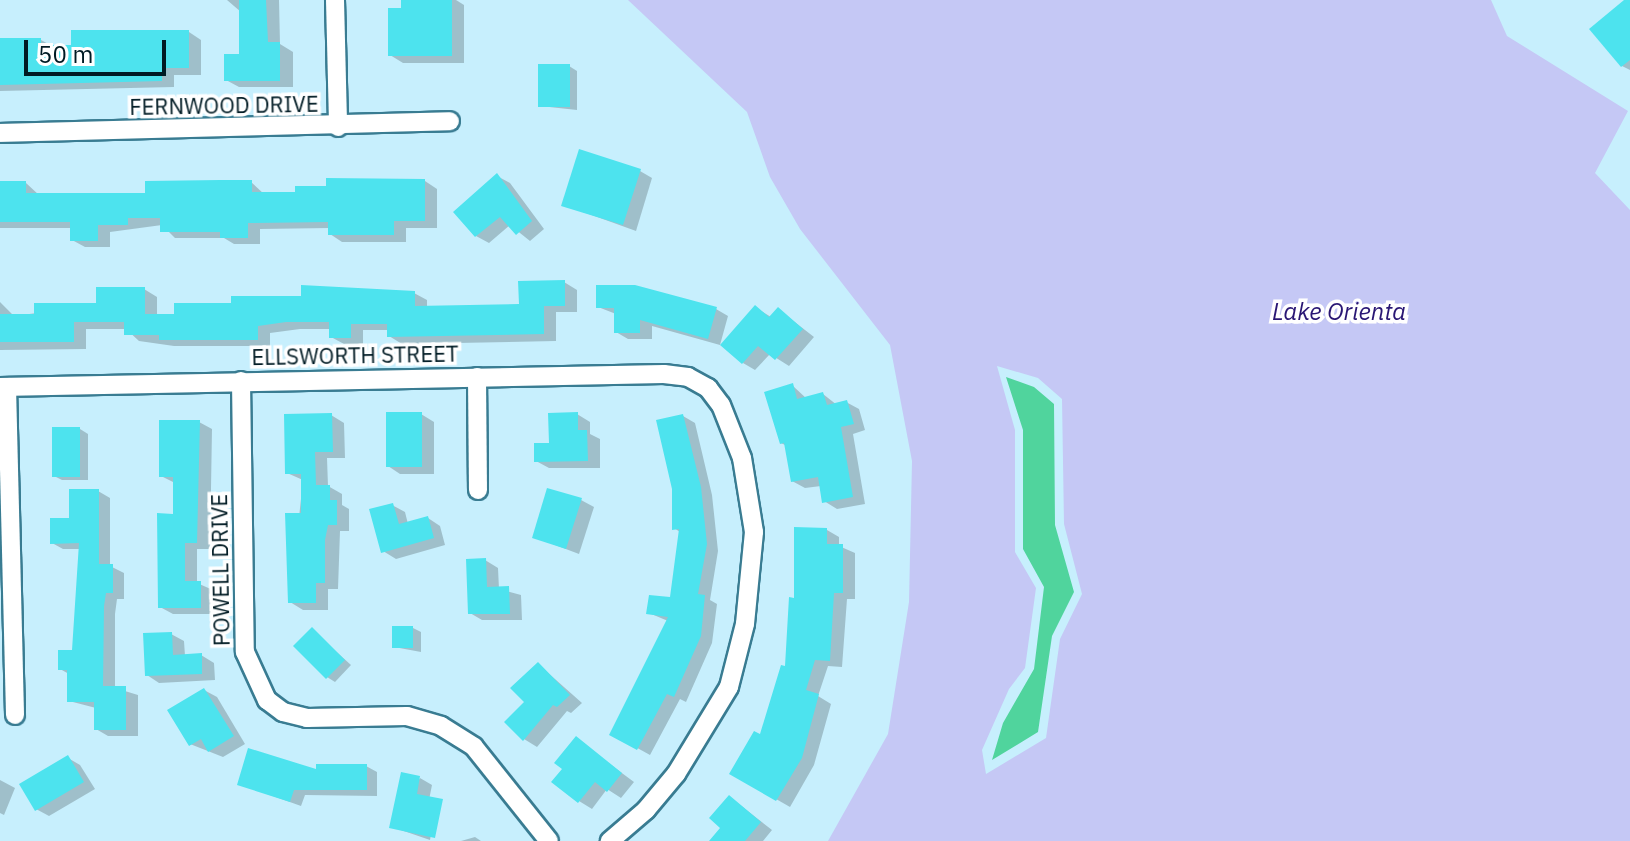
<!DOCTYPE html>
<style>
body{margin:0}
#map{position:relative;width:1630px;height:841px;overflow:hidden;background:#c7effd;font-family:"IBM Plex Sans",sans-serif}
div>[style]{position:absolute}
[style*='--x']{left:calc(var(--x)*1px);top:calc(var(--y)*1px);width:calc(var(--w)*1px);rotate:calc(var(--a)*1deg)}
.green>*{inset:0;background:#50d49d}
.water>*{inset:0;background:#c5c8f5}
.shadow>*{inset:0;background:#0003}
.building>*{inset:0;background:#4de3ee}
.roads{filter:drop-shadow(2px 0 #397c92) drop-shadow(-2px 0 #397c92) drop-shadow(0 2px #397c92) drop-shadow(0 -2px #397c92)}
.street>*{height:18px;margin:-9px;padding:0 9px;transform-origin:9px;border-radius:9px;background:#fff}
span{translate:-50% -50%;white-space:nowrap;text-align:center;line-height:1.15;-webkit-text-stroke:7px #fff;paint-order:stroke}
.street-label{font-size:22px;color:#001b24}
.water-label{font-size:24px;color:#291674;font-style:italic}
.scale{position:absolute;left:24px;top:40px;width:142px;height:36px;box-sizing:border-box;border:4px solid #001b24;border-top:0;padding-left:10px;font-size:24px;line-height:28px;white-space:nowrap;color:#001b24;-webkit-text-stroke:6px #fff;paint-order:stroke}
</style>
<div id="map">
<div class="green">
<i style="clip-path:polygon(1006px 377px,1034px 387px,1054px 404px,1055px 525px,1074px 592px,1052px 636px,1038px 732px,992px 760px,1003px 723px,1034px 669px,1044px 587px,1023px 549px,1023px 430px)"></i>
</div>
<div class="water">
<i style="clip-path:polygon(evenodd,628px 0,1491px 0,1507px 36px,1628px 111px,1595px 173px,1630px 210px,1630px 841px,828px 841px,888px 734px,909px 602px,912px 461px,890px 345px,800px 229px,770px 177px,747px 112px,628px 0,997px 366px,1038px 378px,1062px 399px,1064px 524px,1082px 594px,1060px 639px,1046px 738px,986px 774px,982px 750px,1009px 689px,1025px 668px,1036px 588px,1015px 552px,1015px 430px,997px 366px)"></i>
</div>
<div class="shadow">
<i style="clip-path:polygon(227px 0,279px 0,280px 44px,293px 52px,293px 87px,239px 87px,226px 80px,241px 56px,241px 12px)"></i>
<i style="clip-path:polygon(403px 0,456px 0,464px 5px,464px 63px,403px 63px,390px 55px)"></i>
<i style="clip-path:polygon(1630px 3px,1630px 70px,1622px 66px)"></i>
<i style="clip-path:polygon(189px 32px,201px 40px,201px 75px,174px 75px,174px 87px,0 91px,0 40px,41px 40px,54px 47px)"></i>
<i style="clip-path:polygon(569px 66px,577px 71px,577px 110px,540px 106px)"></i>
<i style="clip-path:polygon(640px 171px,652px 178px,636px 231px,564px 205px)"></i>
<i style="clip-path:polygon(497px 176px,510px 183px,544px 229px,530px 241px,510px 225px,489px 243px,476px 236px)"></i>
<i style="clip-path:polygon(425px 181px,437px 189px,437px 228px,406px 228px,406px 242px,342px 242px,330px 234px,330px 228px,260px 229px,260px 244px,234px 244px,224px 238px,175px 238px,162px 225px,110px 232px,110px 247px,85px 247px,72px 240px,72px 228px,0 228px,0 194px,26px 183px,39px 195px,147px 195px,251px 182px,264px 194px,297px 194px)"></i>
<i style="clip-path:polygon(564px 282px,577px 290px,577px 312px,556px 312px,556px 341px,402px 344px,389px 336px,389px 330px,363px 330px,363px 344px,344px 344px,331px 337px,331px 329px,300px 329px,270px 333px,270px 346px,174px 346px,139px 341px,126px 329px,86px 329px,86px 349px,0 350px,0 302px,14px 316px,98px 305px,144px 289px,157px 297px,157px 316px,303px 298px,414px 293px,427px 300px,427px 308px,521px 306px)"></i>
<i style="clip-path:polygon(598px 307px,716px 309px,728px 316px,720px 345px,652px 326px,652px 339px,628px 339px,616px 332px,616px 314px)"></i>
<i style="clip-path:polygon(756px 308px,771px 317px,778px 309px,814px 337px,789px 366px,770px 354px,755px 370px,743px 363px)"></i>
<i style="clip-path:polygon(793px 386px,807px 399px,823px 394px,837px 405px,846px 402px,859px 409px,865px 430px,853px 434px,865px 504px,837px 509px,824px 501px,821px 486px,805px 488px,792px 481px,787px 446px,781px 443px)"></i>
<i style="clip-path:polygon(421px 414px,434px 422px,434px 474px,400px 474px,388px 466px)"></i>
<i style="clip-path:polygon(577px 414px,590px 422px,590px 434px,600px 439px,600px 468px,549px 468px,536px 461px)"></i>
<i style="clip-path:polygon(331px 415px,344px 423px,345px 458px,327px 458px,328px 486px,342px 494px,342px 505px,349px 509px,349px 531px,340px 531px,338px 589px,328px 589px,328px 610px,303px 610px,290px 602px,303px 480px,287px 473px)"></i>
<i style="clip-path:polygon(683px 416px,695px 423px,712px 495px,718px 551px,710px 600px,717px 604px,712px 643px,686px 702px,680px 699px,650px 755px,612px 734px,668px 621px,649px 613px,672px 600px,680px 532px,674px 528px)"></i>
<i style="clip-path:polygon(199px 422px,212px 429px,210px 549px,197px 549px,197px 583px,213px 590px,213px 614px,173px 614px,160px 607px,175px 516px,175px 483px,161px 476px)"></i>
<i style="clip-path:polygon(80px 429px,88px 434px,88px 480px,62px 480px,54px 476px)"></i>
<i style="clip-path:polygon(98px 491px,110px 498px,110px 566px,124px 573px,124px 599px,117px 599px,115px 614px,115px 688px,138px 695px,138px 736px,108px 736px,96px 729px,96px 708px,69px 701px,69px 674px,60px 669px,74px 652px,81px 549px,63px 549px,52px 543px)"></i>
<i style="clip-path:polygon(581px 500px,594px 507px,579px 554px,534px 537px)"></i>
<i style="clip-path:polygon(392px 505px,405px 512px,408px 524px,428px 518px,440px 526px,445px 545px,396px 559px,383px 551px)"></i>
<i style="clip-path:polygon(827px 530px,839px 537px,839px 546px,855px 553px,855px 599px,847px 599px,842px 667px,828px 666px,818px 696px,831px 704px,814px 765px,790px 807px,732px 774px,761px 737px,787px 669px,796px 600px)"></i>
<i style="clip-path:polygon(485px 560px,498px 568px,499px 589px,521px 595px,522px 620px,482px 620px,470px 613px)"></i>
<i style="clip-path:polygon(413px 628px,421px 632px,421px 652px,394px 647px)"></i>
<i style="clip-path:polygon(312px 630px,351px 665px,335px 682px,327px 677px)"></i>
<i style="clip-path:polygon(171px 634px,184px 641px,185px 656px,201px 655px,214px 663px,215px 680px,159px 683px,147px 675px)"></i>
<i style="clip-path:polygon(538px 664px,582px 703px,571px 713px,567px 711px,537px 747px,524px 739px,526px 702px)"></i>
<i style="clip-path:polygon(204px 690px,217px 697px,245px 744px,223px 757px,190px 744px)"></i>
<i style="clip-path:polygon(576px 739px,634px 782px,621px 798px,607px 789px,592px 809px,579px 801px,565px 768px)"></i>
<i style="clip-path:polygon(68px 758px,80px 765px,95px 789px,49px 816px,36px 809px)"></i>
<i style="clip-path:polygon(366px 766px,377px 772px,377px 796px,305px 795px,301px 806px,239px 784px)"></i>
<i style="clip-path:polygon(420px 778px,432px 785px,429px 800px,437px 804px,430px 840px,392px 827px)"></i>
<i style="clip-path:polygon(0 780px,15px 788px,4px 815px,0 813px)"></i>
<i style="clip-path:polygon(730px 797px,772px 830px,763px 841px,712px 841px,723px 828px)"></i>
<i style="clip-path:polygon(475px 837px,481px 841px,461px 841px)"></i>
</div>
<div class="building">
<i style="clip-path:polygon(239px 0,266px 0,268px 42px,280px 42px,280px 81px,224px 81px,224px 54px,239px 54px)"></i>
<i style="clip-path:polygon(401px 0,452px 0,452px 56px,388px 56px,388px 8px,401px 8px)"></i>
<i style="clip-path:polygon(1624px 0,1630px 0,1630px 60px,1621px 67px,1589px 29px)"></i>
<i style="clip-path:polygon(71px 30px,189px 30px,189px 68px,162px 68px,162px 81px,0 85px,0 38px,41px 38px,41px 45px,71px 45px)"></i>
<i style="clip-path:polygon(538px 64px,570px 64px,570px 107px,538px 107px)"></i>
<i style="clip-path:polygon(579px 149px,641px 169px,623px 225px,561px 206px)"></i>
<i style="clip-path:polygon(497px 173px,532px 221px,516px 235px,500px 217px,475px 237px,453px 212px)"></i>
<i style="clip-path:polygon(326px 178px,425px 179px,425px 221px,394px 221px,394px 235px,328px 235px,328px 222px,248px 223px,248px 238px,220px 238px,220px 232px,160px 232px,160px 218px,128px 218px,128px 225px,98px 225px,98px 241px,70px 241px,70px 222px,0 222px,0 181px,26px 181px,26px 193px,145px 193px,145px 181px,220px 180px,252px 180px,252px 192px,295px 192px,295px 186px,326px 186px)"></i>
<i style="clip-path:polygon(565px 280px,565px 306px,544px 306px,544px 334px,387px 337px,387px 324px,351px 324px,351px 338px,329px 338px,329px 322px,286px 322px,258px 326px,258px 340px,159px 340px,159px 335px,124px 335px,124px 322px,74px 322px,74px 342px,0 342px,0 314px,34px 314px,34px 303px,96px 303px,96px 287px,145px 287px,145px 314px,174px 314px,174px 303px,231px 303px,231px 296px,301px 296px,301px 285px,415px 291px,415px 306px,519px 304px,518px 281px)"></i>
<i style="clip-path:polygon(596px 285px,635px 285px,717px 307px,708px 339px,640px 320px,640px 333px,614px 333px,614px 308px,596px 308px)"></i>
<i style="clip-path:polygon(755px 305px,769px 317px,778px 307px,803px 329px,775px 360px,758px 346px,742px 364px,720px 345px)"></i>
<i style="clip-path:polygon(793px 383px,797px 399px,823px 392px,827px 405px,847px 400px,854px 424px,841px 427px,853px 497px,822px 503px,818px 477px,791px 482px,784px 443px,780px 444px,764px 392px)"></i>
<i style="clip-path:polygon(386px 412px,422px 412px,422px 467px,386px 467px)"></i>
<i style="clip-path:polygon(578px 412px,578px 430px,587px 430px,588px 461px,534px 462px,534px 443px,549px 443px,548px 413px)"></i>
<i style="clip-path:polygon(332px 413px,333px 452px,315px 452px,316px 485px,330px 485px,330px 500px,337px 500px,337px 525px,328px 525px,325px 540px,325px 583px,316px 583px,316px 603px,288px 603px,285px 513px,301px 513px,301px 474px,285px 474px,284px 414px)"></i>
<i style="clip-path:polygon(683px 414px,701px 487px,707px 544px,698px 594px,705px 595px,701px 636px,674px 697px,667px 694px,637px 750px,609px 735px,668px 617px,646px 614px,649px 595px,670px 597px,679px 529px,672px 530px,672px 489px,656px 420px)"></i>
<i style="clip-path:polygon(159px 420px,200px 420px,197px 543px,185px 543px,185px 581px,201px 581px,201px 608px,158px 608px,157px 513px,173px 514px,173px 477px,159px 477px)"></i>
<i style="clip-path:polygon(52px 427px,80px 427px,80px 477px,52px 477px)"></i>
<i style="clip-path:polygon(547px 488px,582px 498px,566px 549px,532px 538px)"></i>
<i style="clip-path:polygon(69px 489px,99px 489px,99px 564px,113px 564px,113px 593px,106px 593px,104px 606px,103px 686px,126px 686px,126px 730px,94px 730px,94px 702px,67px 702px,67px 670px,58px 670px,58px 650px,72px 650px,79px 543px,50px 544px,50px 518px,69px 518px)"></i>
<i style="clip-path:polygon(393px 503px,399px 524px,428px 516px,434px 538px,381px 553px,369px 509px)"></i>
<i style="clip-path:polygon(794px 527px,827px 528px,827px 544px,843px 544px,843px 593px,834px 593px,830px 661px,815px 660px,806px 690px,819px 694px,802px 758px,776px 801px,729px 774px,754px 731px,760px 734px,781px 665px,785px 666px,789px 597px,794px 598px)"></i>
<i style="clip-path:polygon(486px 558px,487px 587px,509px 586px,510px 614px,468px 614px,466px 559px)"></i>
<i style="clip-path:polygon(392px 626px,413px 626px,413px 648px,392px 648px)"></i>
<i style="clip-path:polygon(312px 627px,345px 660px,326px 679px,293px 646px)"></i>
<i style="clip-path:polygon(172px 632px,173px 655px,202px 653px,202px 674px,145px 676px,143px 633px)"></i>
<i style="clip-path:polygon(538px 662px,570px 695px,557px 707px,553px 705px,523px 741px,504px 722px,524px 702px,510px 688px)"></i>
<i style="clip-path:polygon(204px 688px,234px 736px,208px 752px,201px 739px,189px 746px,167px 710px)"></i>
<i style="clip-path:polygon(576px 736px,622px 773px,607px 792px,595px 782px,578px 803px,551px 782px,562px 769px,554px 763px)"></i>
<i style="clip-path:polygon(248px 748px,316px 769px,316px 764px,367px 764px,367px 790px,294px 790px,290px 802px,237px 785px)"></i>
<i style="clip-path:polygon(68px 755px,84px 782px,35px 811px,19px 784px)"></i>
<i style="clip-path:polygon(401px 772px,420px 776px,417px 794px,443px 799px,435px 838px,389px 828px)"></i>
<i style="clip-path:polygon(729px 795px,761px 822px,745px 841px,709px 841px,720px 828px,709px 818px)"></i>
</div>
<div class="roads">
<div class="street">
<i style="--x:335;--y:0;--w:127;--a:88.6"></i>
<i style="--x:0;--y:133;--w:450;--a:-1.5"></i>
<i style="--x:477;--y:377;--w:113;--a:89.5"></i>
<i style="--x:241;--y:381;--w:271;--a:89.2"></i>
<i style="--x:245;--y:652;--w:53;--a:65.4"></i>
<i style="--x:267;--y:700;--w:20;--a:37"></i>
<i style="--x:283;--y:712;--w:25;--a:14"></i>
<i style="--x:307;--y:718;--w:100;--a:-1.1"></i>
<i style="--x:407;--y:716;--w:35;--a:16"></i>
<i style="--x:441;--y:726;--w:39;--a:32"></i>
<i style="--x:474;--y:747;--w:120;--a:51.4"></i>
<i style="--x:0;--y:387;--w:664;--a:-1.12"></i>
<i style="--x:664;--y:374;--w:24;--a:7"></i>
<i style="--x:688;--y:377;--w:23;--a:29"></i>
<i style="--x:708;--y:388;--w:21;--a:53"></i>
<i style="--x:721;--y:405;--w:57;--a:68.4"></i>
<i style="--x:742;--y:458;--w:75;--a:80.8"></i>
<i style="--x:754;--y:532;--w:92;--a:95.6"></i>
<i style="--x:745;--y:624;--w:65;--a:104.3"></i>
<i style="--x:729;--y:687;--w:102;--a:121.3"></i>
<i style="--x:676;--y:774;--w:47;--a:129.8"></i>
<i style="--x:646;--y:810;--w:48;--a:139.3"></i>
<i style="--x:7;--y:387;--w:328;--a:88.6"></i>
</div>
</div>
<div class="street-label">
<span style="left:224px;top:105px;rotate:-1deg">FERNWOOD DRIVE</span>
<span style="left:355px;top:355px;rotate:-1deg">ELLSWORTH STREET</span>
<span style="left:220px;top:570px;rotate:-91deg">POWELL DRIVE</span>
</div>
<div class="water-label">
<span style="left:1339px;top:312px">Lake Orienta</span>
</div>
<div class="scale">50 m</div>
</div>
